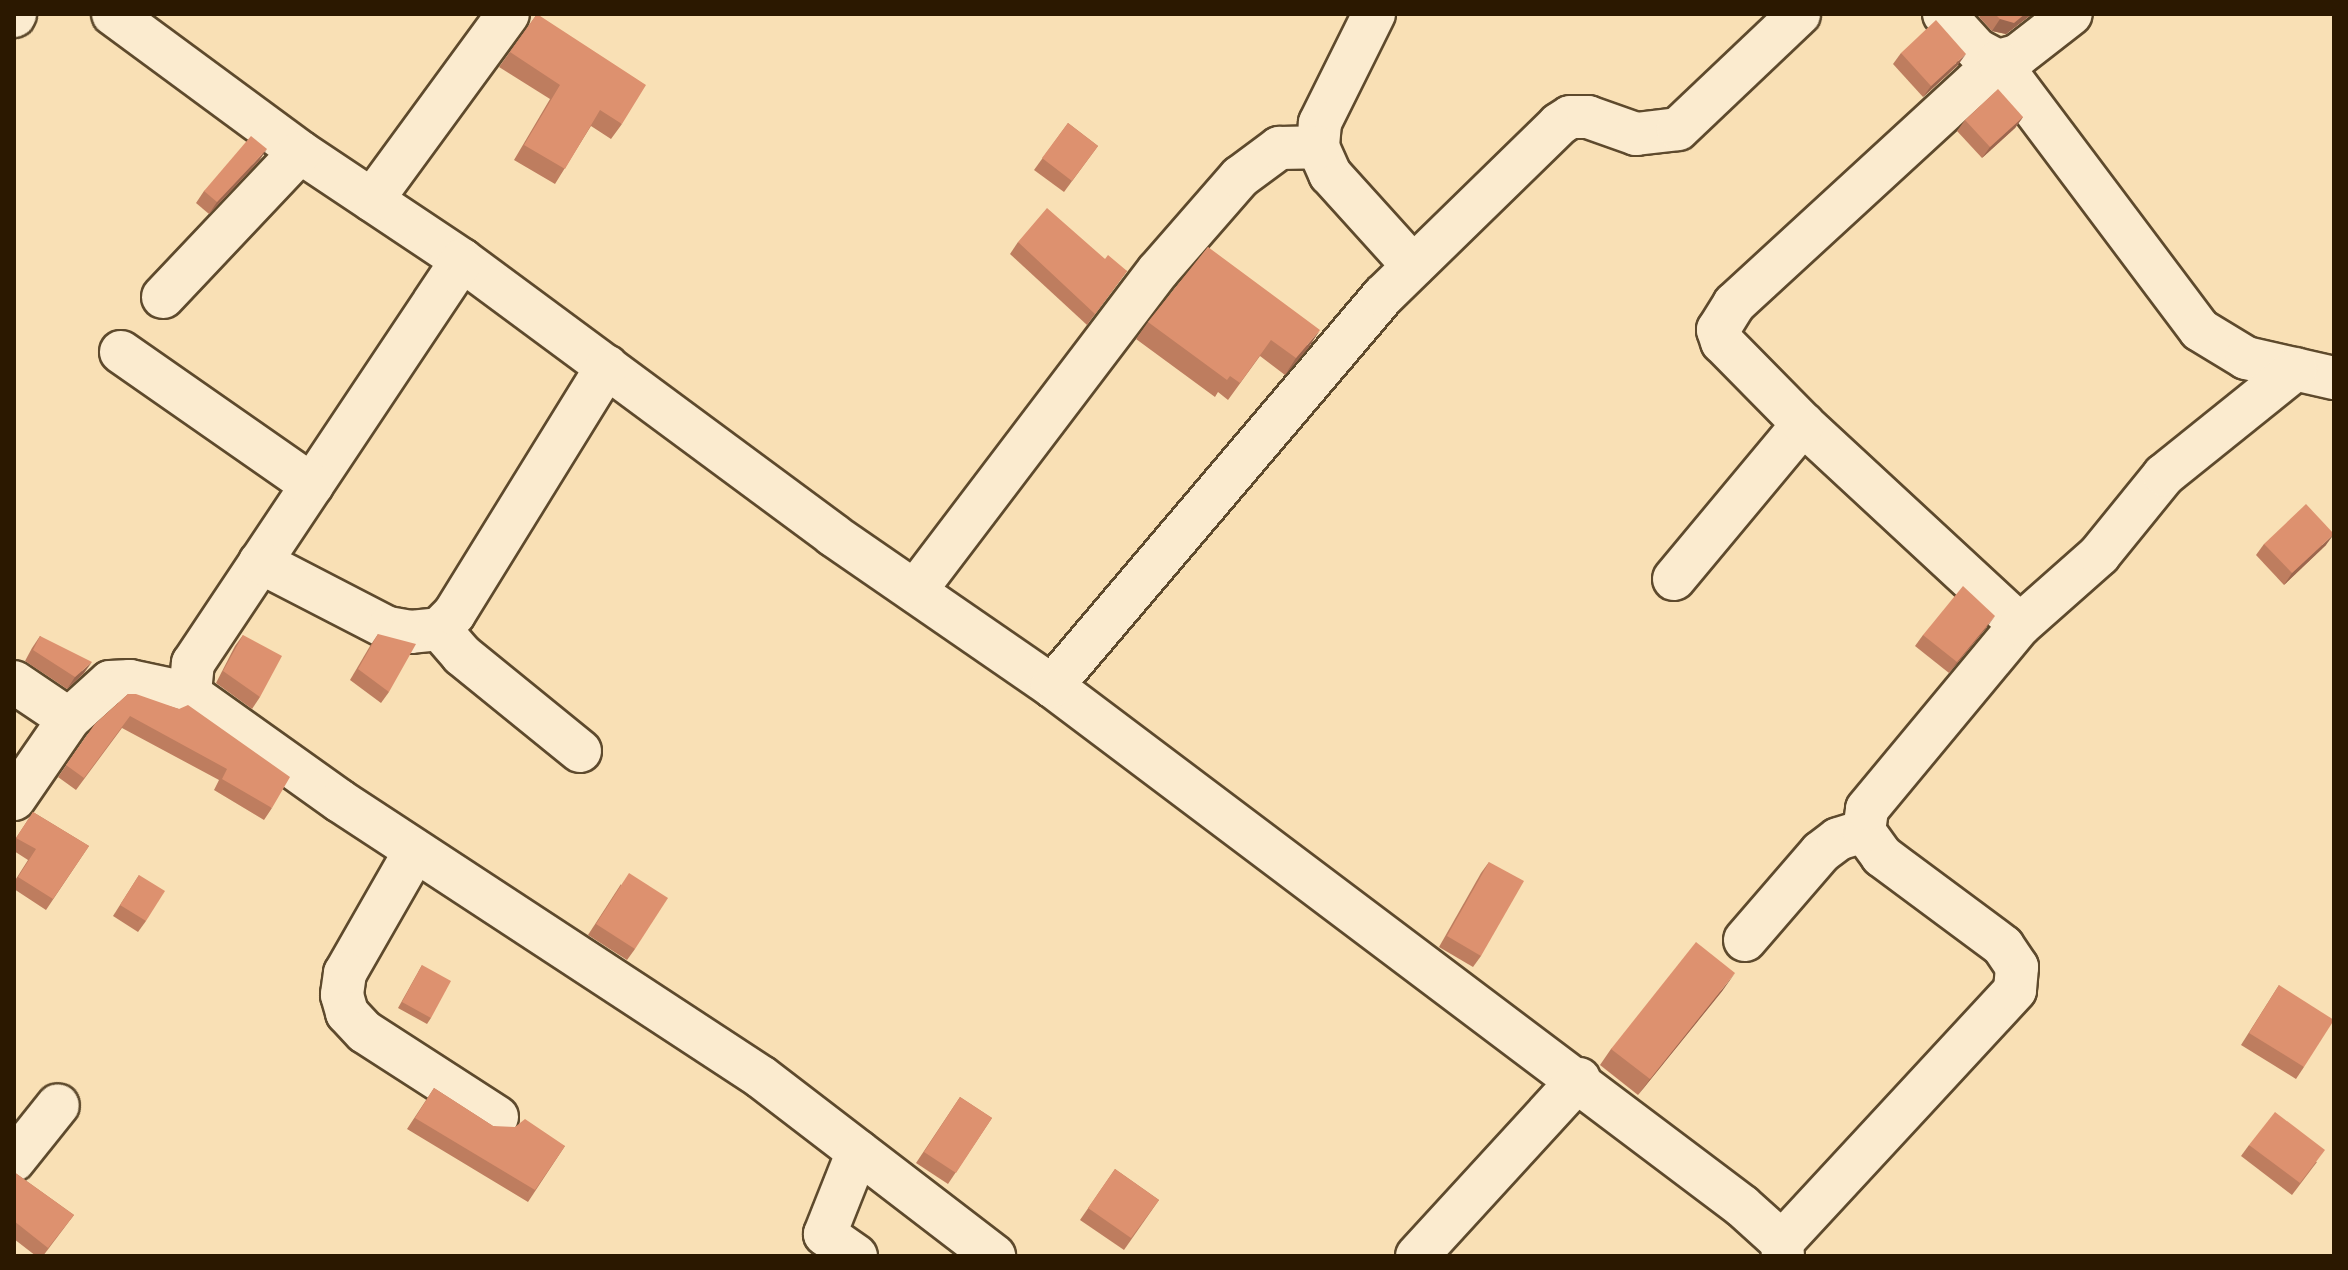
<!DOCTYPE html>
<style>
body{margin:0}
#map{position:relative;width:2348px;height:1270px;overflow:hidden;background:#f9e0b5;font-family:"IM FELL Double Pica",serif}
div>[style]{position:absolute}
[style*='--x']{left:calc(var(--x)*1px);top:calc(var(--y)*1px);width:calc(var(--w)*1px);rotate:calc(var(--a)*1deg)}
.roads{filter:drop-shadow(2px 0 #5e4a2d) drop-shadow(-2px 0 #5e4a2d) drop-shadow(0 2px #5e4a2d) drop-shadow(0 -2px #5e4a2d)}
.minor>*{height:42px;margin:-21px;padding:0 21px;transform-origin:21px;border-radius:21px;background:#fbebcf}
.wall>*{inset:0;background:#be7d5f}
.shaded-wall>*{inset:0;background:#9b664e}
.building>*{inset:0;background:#dd916f}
span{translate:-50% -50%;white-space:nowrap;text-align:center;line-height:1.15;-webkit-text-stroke:6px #fbebcf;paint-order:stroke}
.frame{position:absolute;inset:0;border:16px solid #2b1800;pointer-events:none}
</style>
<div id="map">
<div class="roads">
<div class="minor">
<i style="--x:113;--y:14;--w:232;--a:36.4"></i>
<i style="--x:300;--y:152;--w:195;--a:33.7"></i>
<i style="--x:462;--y:260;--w:462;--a:36.5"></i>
<i style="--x:833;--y:535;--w:266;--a:34.6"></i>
<i style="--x:1052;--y:686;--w:864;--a:37"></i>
<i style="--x:1742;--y:1206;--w:54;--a:42"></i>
<i style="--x:1782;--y:1242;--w:14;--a:86"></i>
<i style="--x:1374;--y:14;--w:122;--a:116.4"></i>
<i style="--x:1320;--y:123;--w:24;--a:95"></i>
<i style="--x:1318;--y:147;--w:30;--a:66"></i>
<i style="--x:1330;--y:174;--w:124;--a:47.9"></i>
<i style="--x:1944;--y:14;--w:49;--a:47.5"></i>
<i style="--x:1977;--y:50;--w:24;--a:28"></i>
<i style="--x:1998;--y:61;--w:20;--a:-15"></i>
<i style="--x:2017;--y:56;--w:68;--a:-37.9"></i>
<i style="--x:14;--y:16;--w:2;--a:-63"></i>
<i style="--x:372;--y:200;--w:230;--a:-53.8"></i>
<i style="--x:462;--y:260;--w:485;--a:123.7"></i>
<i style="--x:193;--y:663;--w:31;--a:96"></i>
<i style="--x:190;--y:694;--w:184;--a:35.5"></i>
<i style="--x:340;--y:801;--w:503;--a:33.25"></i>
<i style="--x:761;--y:1077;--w:294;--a:37.5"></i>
<i style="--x:163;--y:297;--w:199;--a:-46.6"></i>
<i style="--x:121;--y:352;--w:233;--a:34.9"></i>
<i style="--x:260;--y:562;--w:144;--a:27.3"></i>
<i style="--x:388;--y:628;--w:23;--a:10"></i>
<i style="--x:411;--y:632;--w:28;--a:-6"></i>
<i style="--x:1674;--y:579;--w:202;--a:-50.2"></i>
<i style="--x:915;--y:591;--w:402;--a:-52.8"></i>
<i style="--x:1158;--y:271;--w:125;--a:-48.9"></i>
<i style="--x:1240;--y:177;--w:49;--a:-36.6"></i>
<i style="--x:1279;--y:148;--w:39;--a:-1"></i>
<i style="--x:2020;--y:625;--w:296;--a:-137.2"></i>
<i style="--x:1803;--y:424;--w:115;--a:-134.6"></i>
<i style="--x:1722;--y:342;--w:13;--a:-108"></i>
<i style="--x:1718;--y:330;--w:31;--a:-58"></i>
<i style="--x:1734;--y:304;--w:359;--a:-42.6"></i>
<i style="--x:1998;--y:61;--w:336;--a:53.1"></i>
<i style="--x:2200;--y:330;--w:54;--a:31.3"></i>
<i style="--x:2246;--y:358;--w:90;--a:12.8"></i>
<i style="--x:14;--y:682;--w:66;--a:33.9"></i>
<i style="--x:1052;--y:686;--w:512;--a:-49.68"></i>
<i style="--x:1383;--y:296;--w:246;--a:-44.3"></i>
<i style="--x:1559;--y:124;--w:13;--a:-32"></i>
<i style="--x:1570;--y:117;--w:18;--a:0"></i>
<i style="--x:1588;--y:117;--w:51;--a:19.5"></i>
<i style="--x:1636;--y:134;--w:42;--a:-6.8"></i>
<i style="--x:1678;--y:129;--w:167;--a:-43.5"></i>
<i style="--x:580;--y:751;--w:152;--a:-140.9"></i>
<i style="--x:462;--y:655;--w:35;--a:-131"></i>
<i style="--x:439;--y:629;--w:21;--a:-45"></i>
<i style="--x:454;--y:614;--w:291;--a:-58.3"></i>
<i style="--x:14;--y:799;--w:97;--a:-55.5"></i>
<i style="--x:69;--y:719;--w:55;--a:-42.1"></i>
<i style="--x:110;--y:682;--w:20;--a:-3"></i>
<i style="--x:130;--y:681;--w:61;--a:12.2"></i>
<i style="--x:415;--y:851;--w:141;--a:119.8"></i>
<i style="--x:345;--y:973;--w:22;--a:98"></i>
<i style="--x:342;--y:995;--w:19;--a:74"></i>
<i style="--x:347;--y:1013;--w:26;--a:47"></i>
<i style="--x:365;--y:1032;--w:157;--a:32.8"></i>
<i style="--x:1745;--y:940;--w:116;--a:-49.2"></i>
<i style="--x:1821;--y:852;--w:21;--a:-37"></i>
<i style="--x:1838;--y:839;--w:27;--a:-17"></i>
<i style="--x:14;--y:1160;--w:70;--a:-51.3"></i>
<i style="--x:1782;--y:1242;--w:343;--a:-47.2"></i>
<i style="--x:2015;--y:990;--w:23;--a:-85"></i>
<i style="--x:2017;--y:967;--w:25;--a:-124"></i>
<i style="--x:2003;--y:946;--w:151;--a:-143.4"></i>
<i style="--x:1882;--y:856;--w:31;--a:-126"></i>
<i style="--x:1864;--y:831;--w:22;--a:-82"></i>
<i style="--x:1867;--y:809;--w:239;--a:-50.3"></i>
<i style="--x:2020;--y:625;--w:106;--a:-41.5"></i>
<i style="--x:2099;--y:555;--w:103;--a:-50.9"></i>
<i style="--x:2164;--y:475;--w:169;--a:-38.8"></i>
<i style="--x:856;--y:1256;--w:38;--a:-145"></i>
<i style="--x:825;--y:1234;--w:89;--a:-68.3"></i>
<i style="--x:1417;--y:1256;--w:240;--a:-47.5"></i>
</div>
</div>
<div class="wall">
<i style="clip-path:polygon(537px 14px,622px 124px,611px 139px,591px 126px,555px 184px,514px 160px,550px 99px,499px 67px)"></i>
<i style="clip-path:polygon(1981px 14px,2032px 14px,2006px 34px,1992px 31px,1979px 17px)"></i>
<i style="clip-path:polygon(1901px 53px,1958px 65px,1923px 97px,1893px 64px)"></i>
<i style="clip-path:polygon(2023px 117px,2015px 128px,1982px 158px,1957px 131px,1965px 120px)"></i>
<i style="clip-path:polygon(1068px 123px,1098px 146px,1064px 192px,1034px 170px)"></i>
<i style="clip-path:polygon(259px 161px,209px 214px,196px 203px,204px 191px)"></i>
<i style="clip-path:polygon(1018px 242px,1105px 259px,1127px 271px,1087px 325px,1010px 254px)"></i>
<i style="clip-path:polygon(1208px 247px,1309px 347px,1285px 375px,1260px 356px,1228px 400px,1218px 392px,1215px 397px,1136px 339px,1148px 322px)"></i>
<i style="clip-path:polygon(2264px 544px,2326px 545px,2284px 585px,2256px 555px)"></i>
<i style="clip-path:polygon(1987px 627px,1949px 673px,1915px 646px,1923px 635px)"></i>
<i style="clip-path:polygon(378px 634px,389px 692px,381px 703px,350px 680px,370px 646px)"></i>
<i style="clip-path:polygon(243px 635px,260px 697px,252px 709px,216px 683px,235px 646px)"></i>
<i style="clip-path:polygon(40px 636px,84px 673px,67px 689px,25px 661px,32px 648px)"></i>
<i style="clip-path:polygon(128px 694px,179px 709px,272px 808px,264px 820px,214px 790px,219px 780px,122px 728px,76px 790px,58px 777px,95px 724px)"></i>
<i style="clip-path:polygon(33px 812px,89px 846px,46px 910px,14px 889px,14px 882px,28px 860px,14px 851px,14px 841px)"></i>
<i style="clip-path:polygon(1489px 862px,1481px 956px,1473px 967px,1439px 947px,1481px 873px)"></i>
<i style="clip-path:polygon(139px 875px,146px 921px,138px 932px,113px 916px)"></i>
<i style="clip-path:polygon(621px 884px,635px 949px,627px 960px,588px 935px)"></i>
<i style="clip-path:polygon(422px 965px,431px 1018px,427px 1024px,398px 1008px)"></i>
<i style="clip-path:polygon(2279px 985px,2304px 1067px,2296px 1079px,2241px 1045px)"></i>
<i style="clip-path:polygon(1723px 990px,1638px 1095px,1600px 1065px,1611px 1049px)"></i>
<i style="clip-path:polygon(434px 1088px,493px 1126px,565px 1146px,528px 1202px,407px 1129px)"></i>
<i style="clip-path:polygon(960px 1097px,992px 1118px,948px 1184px,916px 1163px)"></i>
<i style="clip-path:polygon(2249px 1145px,2317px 1162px,2292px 1195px,2241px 1156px)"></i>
<i style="clip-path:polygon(1115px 1169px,1159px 1200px,1124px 1250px,1080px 1220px)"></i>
<i style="clip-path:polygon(14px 1172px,74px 1215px,43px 1256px,36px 1256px,14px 1239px)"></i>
</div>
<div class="shaded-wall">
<i style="clip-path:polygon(2025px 14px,2032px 14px,2006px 34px,1992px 31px,2000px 19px)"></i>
<i style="clip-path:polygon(1966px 54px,1958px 65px,1923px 97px,1931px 86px)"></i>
<i style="clip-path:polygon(2023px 117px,2015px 128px,1982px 158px,1990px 147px)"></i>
<i style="clip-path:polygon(267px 149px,259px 161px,209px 214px,217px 202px)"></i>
<i style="clip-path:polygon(1320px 330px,1309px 347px,1285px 375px,1296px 358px)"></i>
<i style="clip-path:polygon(2334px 534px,2326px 545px,2284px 585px,2292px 573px)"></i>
<i style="clip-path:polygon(1995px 616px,1987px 627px,1949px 673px,1957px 662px)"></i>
<i style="clip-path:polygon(92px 662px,84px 673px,67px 689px,75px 677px)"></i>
<i style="clip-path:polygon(1735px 973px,1723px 990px,1638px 1095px,1650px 1079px)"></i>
</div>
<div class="building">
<i style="clip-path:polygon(537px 14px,646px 85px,622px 124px,600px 110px,565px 169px,524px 145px,560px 85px,510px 52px)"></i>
<i style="clip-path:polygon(1995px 14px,2025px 14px,2014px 23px,2000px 19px)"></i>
<i style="clip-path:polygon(1936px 20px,1966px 54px,1931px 86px,1901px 53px)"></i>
<i style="clip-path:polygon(1998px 89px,2023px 117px,1990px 147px,1965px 120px)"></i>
<i style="clip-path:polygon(1068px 123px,1098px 146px,1072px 181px,1042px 158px)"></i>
<i style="clip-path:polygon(251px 136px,267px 149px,217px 202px,204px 191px)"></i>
<i style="clip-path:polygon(1047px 208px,1105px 259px,1108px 255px,1127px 271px,1095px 314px,1018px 242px)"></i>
<i style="clip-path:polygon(1208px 247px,1320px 330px,1296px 358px,1271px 340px,1240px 383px,1230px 376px,1227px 380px,1148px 322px)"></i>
<i style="clip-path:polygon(2306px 504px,2334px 534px,2292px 573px,2264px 544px)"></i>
<i style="clip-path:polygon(1963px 586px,1995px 616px,1957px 662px,1923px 635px)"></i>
<i style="clip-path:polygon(378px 634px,416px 644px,389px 692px,358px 669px)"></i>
<i style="clip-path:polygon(243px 635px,282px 656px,260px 697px,223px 671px)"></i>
<i style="clip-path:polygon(40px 636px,92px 662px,75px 677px,33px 650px)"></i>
<i style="clip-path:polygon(128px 694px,136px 694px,179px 709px,188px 705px,290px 777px,272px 808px,222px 779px,227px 769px,130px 716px,84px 778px,66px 765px,95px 724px)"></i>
<i style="clip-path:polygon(33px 812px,89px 846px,53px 899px,18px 877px,36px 849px,16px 838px)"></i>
<i style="clip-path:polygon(1489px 862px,1524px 881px,1481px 956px,1447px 936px)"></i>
<i style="clip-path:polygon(629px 873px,668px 898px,635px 949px,596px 924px)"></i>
<i style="clip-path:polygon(139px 875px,165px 891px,146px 921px,120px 905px)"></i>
<i style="clip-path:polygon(1696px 942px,1735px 973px,1650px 1079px,1611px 1049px)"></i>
<i style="clip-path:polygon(422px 965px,451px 981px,431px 1018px,402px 1002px)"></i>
<i style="clip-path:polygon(2279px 985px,2334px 1020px,2304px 1067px,2249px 1033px)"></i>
<i style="clip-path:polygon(434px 1088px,493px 1126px,515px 1127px,525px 1119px,565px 1146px,535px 1190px,415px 1118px)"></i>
<i style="clip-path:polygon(960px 1097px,992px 1118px,956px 1173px,924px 1152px)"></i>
<i style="clip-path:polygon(2275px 1112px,2325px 1150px,2300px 1183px,2249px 1145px)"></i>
<i style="clip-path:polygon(1115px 1169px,1159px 1200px,1131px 1238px,1088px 1208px)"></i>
<i style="clip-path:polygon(14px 1172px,74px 1215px,48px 1248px,14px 1221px)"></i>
</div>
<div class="frame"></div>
</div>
